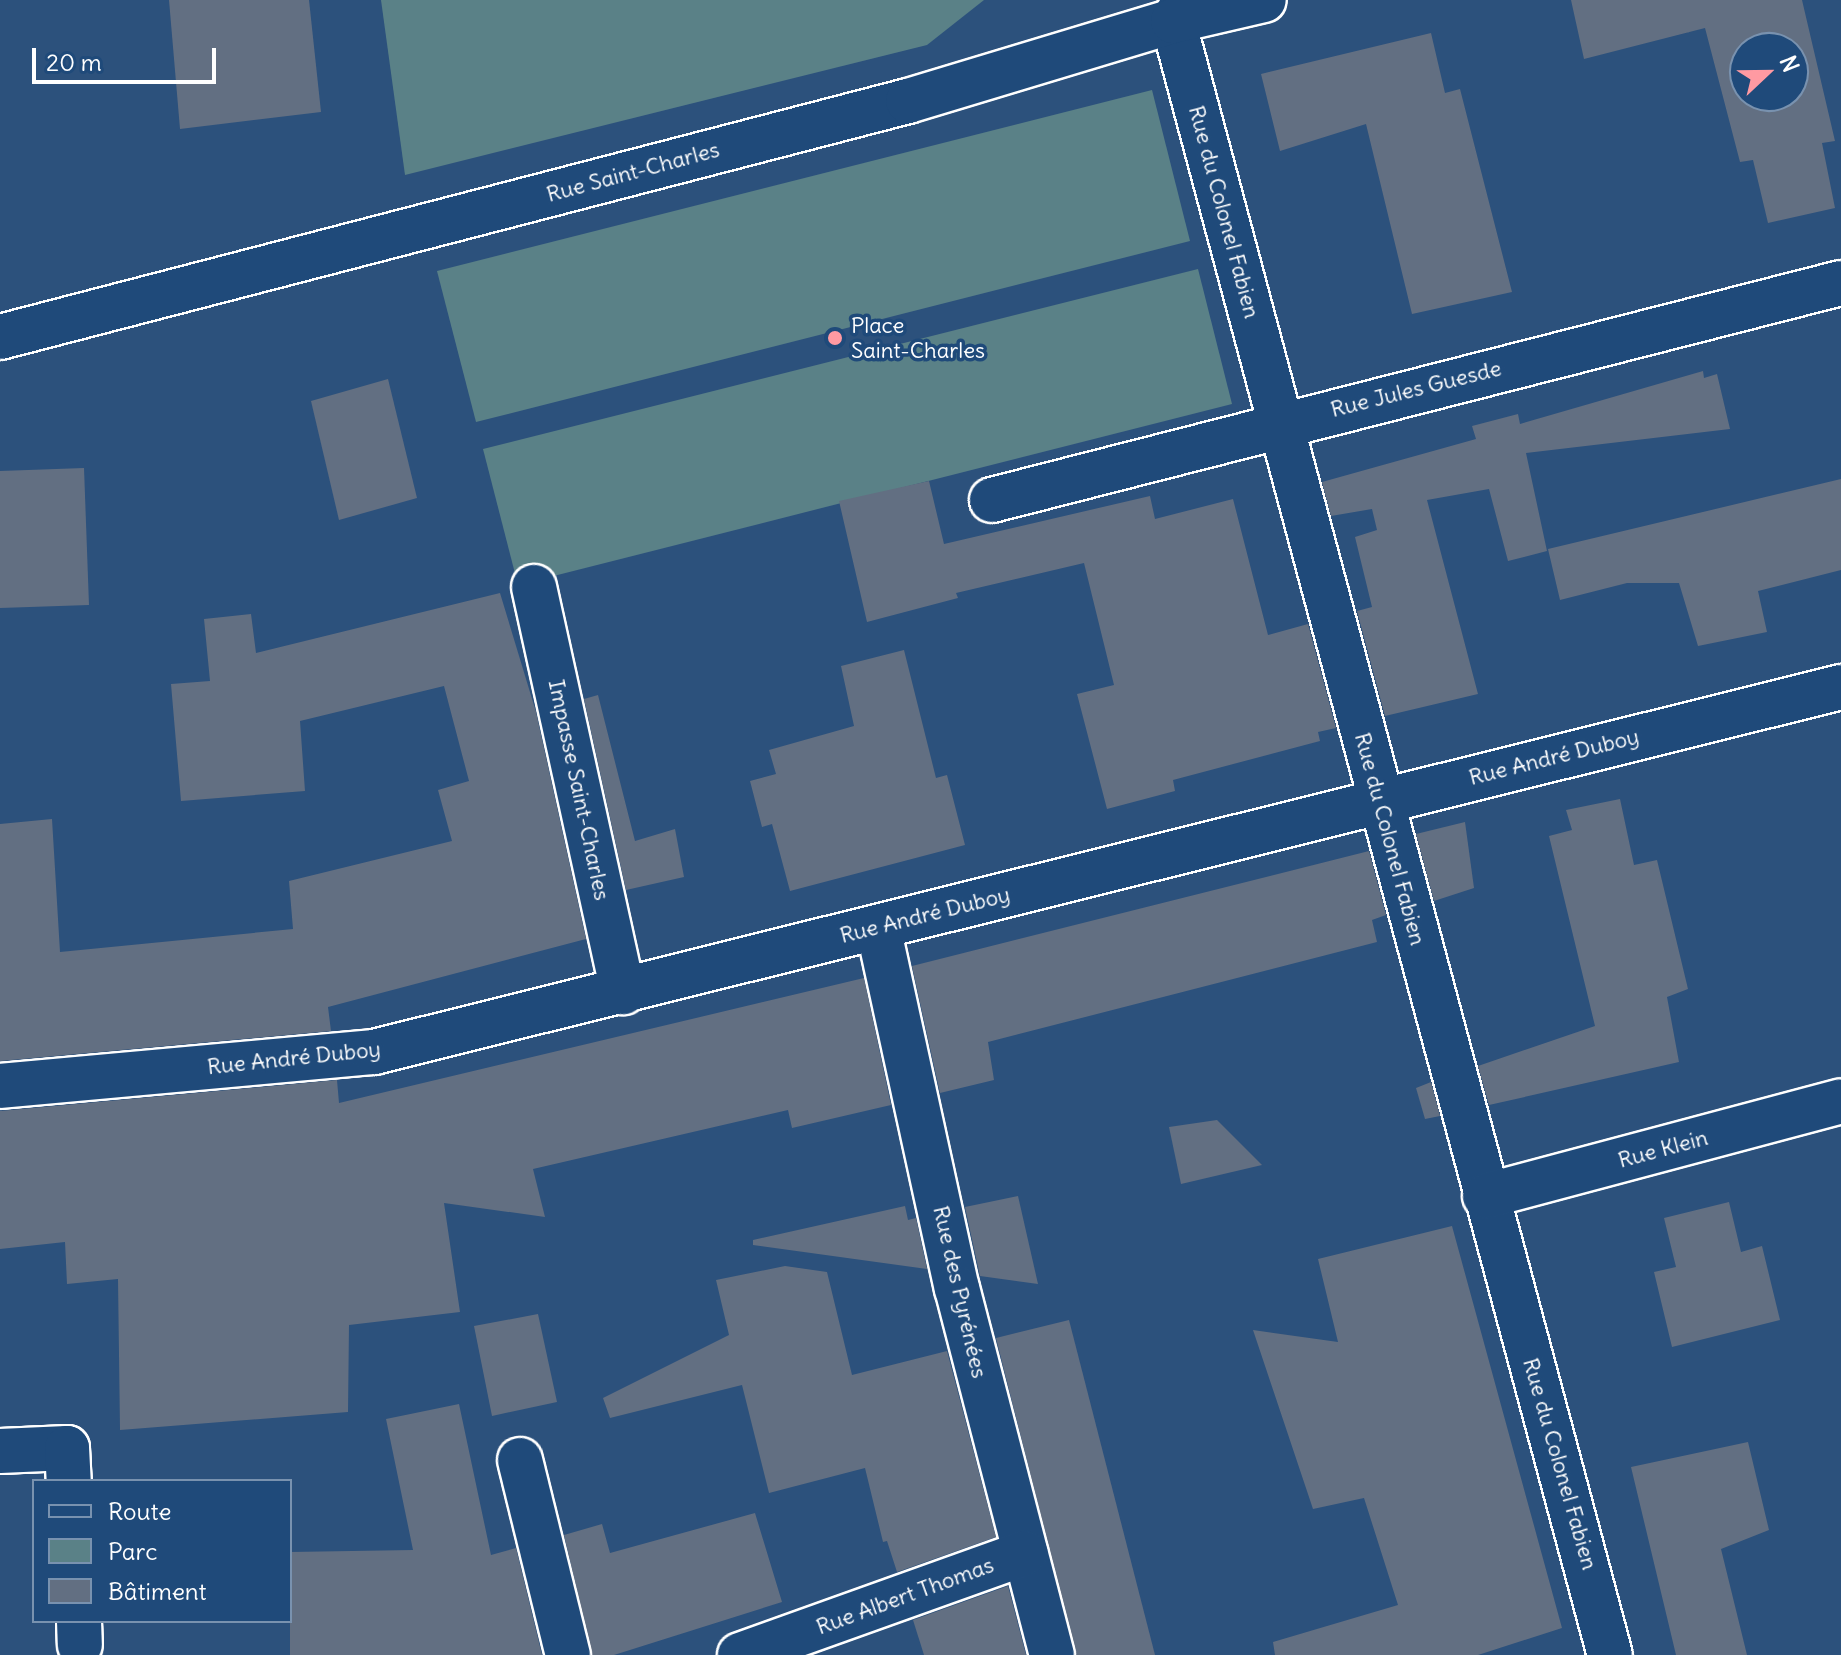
<!DOCTYPE html>
<meta charset="utf-8">
<style>
body{margin:0}
#map{position:relative;width:1841px;height:1655px;overflow:hidden;background:#2c517c;font-family:Delius,sans-serif}
div>[style]{position:absolute}
[style*='--x']{left:calc(var(--x)*1px);top:calc(var(--y)*1px);width:calc(var(--w)*1px);rotate:calc(var(--a)*1deg)}
.green>*{inset:0;background:#5a8187}
.building>*{inset:0;background:#626f82}
.roads{filter:drop-shadow(2px 0 #fff) drop-shadow(-2px 0 #fff) drop-shadow(0 2px #fff) drop-shadow(0 -2px #fff)}
.minor>*{height:44px;margin:-22px;padding:0 22px;transform-origin:22px;border-radius:22px;background:#1f4a7a}
.dots>*{width:22px;height:22px;translate:-50% -50%;box-sizing:border-box;border:4px solid #1f4a7a;border-radius:50%}
span{translate:-50% -50%;white-space:nowrap;text-align:center;line-height:1.15;-webkit-text-stroke:7px #1f4a7a;paint-order:stroke}
.street-label{font-size:22px;color:#fff}
.poi-label{font-size:22px;color:#fff}
.left{translate:0 -50%;text-align:left}
.legend{position:absolute;left:32px;top:1479px;width:260px;height:144px;box-sizing:border-box;background:#1f4a7a;border:2px solid #7992af;margin:0;padding:10px 14px;list-style:none;font-size:24px;color:#fff}
.legend li{display:flex;align-items:center;gap:16px;height:40px}
.legend b{width:40px;border:2px solid #7992af}
.north{position:absolute;left:1729px;top:32px;width:80px;height:80px;box-sizing:border-box;background:#1f4a7a;border:2px solid #7992af;border-radius:50%;rotate:68deg;font-size:22px;font-weight:700;line-height:32px;text-align:center;color:#fff}
.north::after{content:'';display:block;margin:auto;width:28px;height:36px;background:#ff9aa2;clip-path:polygon(50% 0,100% 100%,50% 72%,0 100%)}
.scale{position:absolute;left:32px;top:48px;width:184px;height:36px;box-sizing:border-box;border:4px solid #fff;border-top:0;padding-left:10px;font-size:24px;line-height:28px;white-space:nowrap;color:#fff;-webkit-text-stroke:6px #1f4a7a;paint-order:stroke}
</style>
<div id="map">
<div class="green">
<i style="clip-path:polygon(381px 0,984px 0,927px 45px,405px 175px)"></i>
<i style="clip-path:polygon(1152px 90px,1190px 241px,476px 422px,437px 271px)"></i>
<i style="clip-path:polygon(1198px 269px,1232px 404px,518px 585px,483px 449px)"></i>
</div>
<div class="building">
<i style="clip-path:polygon(169px 0,309px 0,321px 112px,180px 129px)"></i>
<i style="clip-path:polygon(evenodd,1571px 0,1802px 0,1835px 141px,1822px 143px,1835px 208px,1768px 223px,1753px 160px,1740px 162px,1705px 28px,1584px 59px,1571px 0,1745px 48px,1793px 48px,1793px 96px,1745px 96px,1745px 48px)"></i>
<i style="clip-path:polygon(1431px 33px,1445px 93px,1460px 89px,1512px 292px,1412px 314px,1366px 124px,1280px 151px,1261px 74px)"></i>
<i style="clip-path:polygon(1703px 371px,1704px 378px,1717px 374px,1730px 429px,1526px 453px,1547px 551px,1508px 561px,1489px 489px,1427px 500px,1478px 694px,1385px 716px,1357px 611px,1372px 607px,1355px 537px,1377px 530px,1372px 509px,1331px 516px,1322px 482px,1476px 439px,1472px 426px,1518px 414px,1520px 424px)"></i>
<i style="clip-path:polygon(388px 379px,417px 498px,339px 520px,311px 401px)"></i>
<i style="clip-path:polygon(84px 468px,89px 605px,0 608px,0 471px)"></i>
<i style="clip-path:polygon(1841px 479px,1841px 570px,1758px 591px,1767px 632px,1698px 646px,1679px 583px,1627px 583px,1560px 600px,1548px 549px)"></i>
<i style="clip-path:polygon(929px 481px,944px 544px,1150px 496px,1155px 519px,1233px 499px,1268px 635px,1308px 624px,1336px 728px,1318px 732px,1320px 741px,1173px 780px,1175px 791px,1107px 809px,1077px 694px,1114px 685px,1084px 563px,956px 593px,958px 598px,867px 622px,839px 501px)"></i>
<i style="clip-path:polygon(500px 593px,536px 712px,586px 939px,328px 1007px,331px 1031px,0 1061px,0 824px,52px 819px,60px 952px,293px 929px,289px 881px,452px 841px,438px 790px,469px 781px,444px 686px,300px 721px,305px 791px,181px 801px,171px 684px,210px 681px,204px 619px,251px 614px,256px 653px)"></i>
<i style="clip-path:polygon(904px 650px,936px 778px,947px 775px,965px 845px,790px 891px,772px 824px,762px 827px,750px 781px,776px 774px,769px 750px,854px 726px,841px 666px)"></i>
<i style="clip-path:polygon(598px 695px,635px 841px,675px 829px,684px 877px,626px 890px,584px 699px)"></i>
<i style="clip-path:polygon(1620px 799px,1634px 865px,1657px 860px,1688px 989px,1667px 997px,1679px 1062px,1489px 1105px,1478px 1066px,1595px 1026px,1549px 836px,1572px 830px,1566px 810px)"></i>
<i style="clip-path:polygon(1465px 822px,1474px 888px,1434px 901px,1416px 834px)"></i>
<i style="clip-path:polygon(1369px 851px,1386px 915px,1372px 920px,1377px 942px,988px 1042px,994px 1080px,940px 1093px,912px 966px)"></i>
<i style="clip-path:polygon(864px 978px,891px 1105px,792px 1128px,788px 1110px,533px 1169px,545px 1217px,444px 1203px,460px 1312px,349px 1325px,348px 1412px,120px 1430px,118px 1279px,67px 1284px,65px 1242px,0 1249px,0 1111px,337px 1080px,339px 1103px)"></i>
<i style="clip-path:polygon(1431px 1082px,1440px 1116px,1425px 1119px,1416px 1088px)"></i>
<i style="clip-path:polygon(1217px 1120px,1262px 1165px,1181px 1184px,1169px 1127px)"></i>
<i style="clip-path:polygon(1018px 1196px,1038px 1284px,980px 1276px,965px 1207px)"></i>
<i style="clip-path:polygon(1729px 1202px,1741px 1252px,1762px 1246px,1780px 1320px,1672px 1347px,1654px 1272px,1676px 1267px,1664px 1218px)"></i>
<i style="clip-path:polygon(905px 1206px,908px 1220px,916px 1218px,927px 1269px,753px 1245px,753px 1240px)"></i>
<i style="clip-path:polygon(1452px 1226px,1562px 1628px,1478px 1655px,1275px 1655px,1273px 1642px,1398px 1605px,1364px 1498px,1313px 1509px,1253px 1330px,1338px 1342px,1318px 1259px)"></i>
<i style="clip-path:polygon(785px 1266px,827px 1272px,852px 1375px,947px 1351px,996px 1537px,897px 1572px,887px 1541px,883px 1542px,865px 1468px,769px 1493px,742px 1385px,610px 1418px,603px 1398px,729px 1335px,716px 1280px)"></i>
<i style="clip-path:polygon(538px 1314px,557px 1402px,492px 1416px,474px 1326px)"></i>
<i style="clip-path:polygon(1069px 1320px,1155px 1655px,1076px 1655px,996px 1338px)"></i>
<i style="clip-path:polygon(459px 1404px,491px 1555px,516px 1548px,542px 1655px,290px 1655px,290px 1552px,413px 1550px,386px 1419px)"></i>
<i style="clip-path:polygon(1748px 1442px,1769px 1530px,1721px 1549px,1747px 1655px,1676px 1655px,1631px 1467px)"></i>
<i style="clip-path:polygon(755px 1513px,782px 1602px,614px 1655px,592px 1655px,564px 1535px,602px 1524px,610px 1553px)"></i>
<i style="clip-path:polygon(1008px 1586px,1026px 1655px,924px 1655px,913px 1620px)"></i>
</div>
<div class="roads">
<div class="minor">
<i style="--x:1186;--y:0;--w:25;--a:122"></i>
<i style="--x:1173;--y:21;--w:1691;--a:75.03"></i>
<i style="--x:0;--y:337;--w:938;--a:-14.57"></i>
<i style="--x:908;--y:101;--w:277;--a:-16.8"></i>
<i style="--x:1173;--y:21;--w:93;--a:-13"></i>
<i style="--x:992;--y:500;--w:876;--a:-14.34"></i>
<i style="--x:534;--y:587;--w:415;--a:77.6"></i>
<i style="--x:878;--y:927;--w:370;--a:77.7"></i>
<i style="--x:957;--y:1288;--w:379;--a:75.5"></i>
<i style="--x:0;--y:1086;--w:376;--a:-5.2"></i>
<i style="--x:374;--y:1052;--w:1512;--a:-13.97"></i>
<i style="--x:1485;--y:1196;--w:368;--a:-14.9"></i>
<i style="--x:0;--y:1451;--w:67;--a:-2.6"></i>
<i style="--x:67;--y:1448;--w:33;--a:87"></i>
<i style="--x:520;--y:1460;--w:201;--a:76.2"></i>
<i style="--x:79;--y:1621;--w:24;--a:88"></i>
<i style="--x:740;--y:1655;--w:303;--a:-19.7"></i>
</div>
</div>
<div class="dots">
<i style="left:835px;top:338px;background:#ff9aa2"></i>
</div>
<div class="street-label">
<span style="left:633px;top:172px;rotate:-15deg">Rue Saint-Charles</span>
<span style="left:1224px;top:212px;rotate:75deg">Rue du Colonel Fabien</span>
<span style="left:1416px;top:389px;rotate:-14deg">Rue Jules Guesde</span>
<span style="left:1554px;top:757px;rotate:-14deg">Rue André Duboy</span>
<span style="left:579px;top:790px;rotate:78deg">Impasse Saint-Charles</span>
<span style="left:1390px;top:839px;rotate:75deg">Rue du Colonel Fabien</span>
<span style="left:925px;top:915px;rotate:-14deg">Rue André Duboy</span>
<span style="left:294px;top:1058px;rotate:-6deg">Rue André Duboy</span>
<span style="left:1663px;top:1149px;rotate:-15deg">Rue Klein</span>
<span style="left:960px;top:1292px;rotate:77deg">Rue des Pyrénées</span>
<span style="left:1560px;top:1464px;rotate:74deg">Rue du Colonel Fabien</span>
<span style="left:905px;top:1596px;rotate:-20deg">Rue Albert Thomas</span>
</div>
<div class="poi-label">
<span class="left" style="left:851px;top:338px">Place<br>Saint-Charles</span>
</div>
<ul class="legend">
<li><b style="height:10px;background:#1f4a7a"></b>Route</li>
<li><b style="height:22px;background:#5a8187"></b>Parc</li>
<li><b style="height:22px;background:#626f82"></b>Bâtiment</li>
</ul>
<div class="north">N</div>
<div class="scale">20 m</div>
</div>
